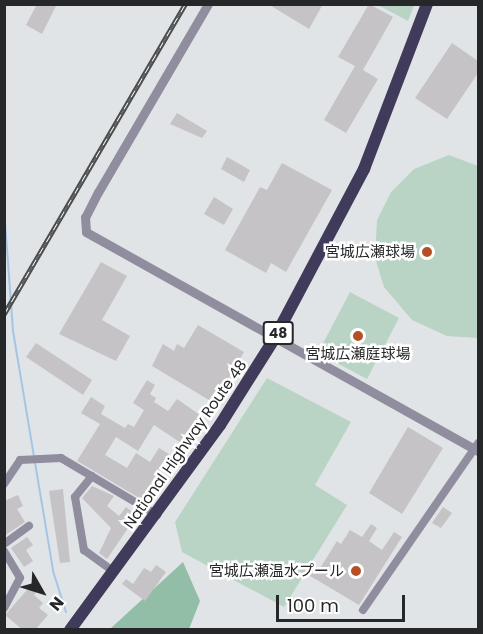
<!DOCTYPE html>
<meta charset="utf-8">
<style>
body{margin:0}
#map{position:relative;width:483px;height:634px;overflow:hidden;background:#e1e4e6;font-family:Poppins,"Noto Sans JP",sans-serif}
div>[style]{position:absolute}
[style*='--x']{left:calc(var(--x)*1px);top:calc(var(--y)*1px);width:calc(var(--w)*1px);rotate:calc(var(--a)*1deg)}
.green>*{inset:0;background:#b9d4c5}
.forest>*{inset:0;background:#92bda6}
.stream>*{height:2px;margin:-1px;padding:0 1px;transform-origin:1px;border-radius:1px;background:#a6c5e5}
.building>*{inset:0;background:#c5c3c6}
.minor>*{height:8px;margin:-4px;padding:0 4px;transform-origin:4px;border-radius:4px;background:#8f8d9e}
.tertiary>*{height:9px;margin:-4.5px;padding:0 4.5px;transform-origin:4.5px;border-radius:4.5px;background:#8f8d9e}
.trunk>*{height:12px;margin:-6px;padding:0 6px;transform-origin:6px;border-radius:6px;background:#403b5a}
.rail>*{height:4.5px;margin-top:-2.25px;transform-origin:0;background:repeating-linear-gradient(90deg,#fff 0 7px,#4b4c4e 0 14px);box-sizing:border-box;border-block:2px solid #4b4c4e}
.dots>*{width:16px;height:16px;translate:-50% -50%;box-sizing:border-box;border:3px solid #fff;border-radius:50%}
span{translate:-50% -50%;white-space:nowrap;text-align:center;line-height:1.15;-webkit-text-stroke:5px #fff;paint-order:stroke}
.shield-label span{padding:2px 4px;background:#fff;border:2px solid;border-radius:4px;-webkit-text-stroke-width:0}
.shield-label{font-size:14px;color:#262728;font-weight:700}
.poi-label{font-size:15px;color:#262728}
.right{translate:-100% -50%;text-align:right}
.street-label{font-size:15px;color:#262728}
.frame{position:absolute;inset:0;border:6px solid #262728;pointer-events:none}
.north{position:absolute;left:12px;top:562px;width:60px;height:60px;-webkit-text-stroke:4px #fff;paint-order:stroke;rotate:129deg;font-size:16px;font-weight:700;line-height:24px;text-align:center;color:#262728}
.north::after{content:'';display:block;margin:auto;width:21px;height:27px;background:#262728;clip-path:polygon(50% 0,100% 100%,50% 72%,0 100%)}
.scale{position:absolute;left:276px;top:595px;width:129px;height:27px;box-sizing:border-box;border:3px solid #262728;border-top:0;padding-left:8px;font-size:18px;line-height:21px;white-space:nowrap;color:#262728;-webkit-text-stroke:4px #fff;paint-order:stroke}
</style>
<div id="map">
<div class="green">
<i style="clip-path:polygon(378px 5px,414px 5px,408px 21px)"></i>
<i style="clip-path:polygon(449px 155px,478px 166px,477px 338px,447px 336px,412px 320px,384px 287px,375px 258px,377px 220px,391px 192px,414px 169px)"></i>
<i style="clip-path:polygon(350px 292px,399px 318px,367px 379px,318px 353px)"></i>
<i style="clip-path:polygon(267px 378px,351px 422px,315px 485px,347px 505px,284px 607px,182px 552px,175px 522px)"></i>
</div>
<div class="forest">
<i style="clip-path:polygon(183px 562px,200px 601px,189px 629px,110px 629px)"></i>
</div>
<div class="stream">
<i style="--x:4;--y:208;--w:123;--a:85.8"></i>
<i style="--x:13;--y:331;--w:243;--a:80.5"></i>
<i style="--x:53;--y:571;--w:43;--a:72.4"></i>
</div>
<div class="building">
<i style="clip-path:polygon(37px 4px,57px 4px,42px 34px,26px 25px)"></i>
<i style="clip-path:polygon(268px 4px,323px 4px,309px 29px)"></i>
<i style="clip-path:polygon(369px 4px,393px 17px,363px 70px,378px 79px,346px 133px,324px 120px,355px 66px,338px 57px)"></i>
<i style="clip-path:polygon(452px 43px,478px 61px,478px 73px,447px 119px,415px 98px)"></i>
<i style="clip-path:polygon(177px 113px,207px 131px,202px 138px,170px 124px)"></i>
<i style="clip-path:polygon(227px 157px,250px 170px,244px 182px,221px 169px)"></i>
<i style="clip-path:polygon(282px 163px,332px 190px,286px 272px,271px 263px,266px 273px,225px 250px,260px 187px,267px 190px)"></i>
<i style="clip-path:polygon(214px 197px,233px 209px,224px 225px,204px 214px)"></i>
<i style="clip-path:polygon(101px 262px,127px 276px,102px 320px,130px 336px,116px 361px,59px 334px)"></i>
<i style="clip-path:polygon(198px 325px,244px 352px,214px 403px,152px 366px,163px 344px,174px 351px,177px 344px,184px 348px)"></i>
<i style="clip-path:polygon(36px 343px,92px 380px,83px 395px,26px 357px)"></i>
<i style="clip-path:polygon(147px 380px,155px 385px,150px 394px,156px 398px,154px 402px,168px 411px,177px 399px,200px 415px,181px 443px,154px 425px,138px 451px,116px 437px,105px 455px,127px 468px,136px 453px,150px 462px,159px 448px,169px 454px,141px 499px,77px 461px,100px 424px,81px 413px,91px 397px,105px 406px,101px 414px,125px 428px,128px 424px,134px 427px,144px 410px,133px 403px)"></i>
<i style="clip-path:polygon(408px 427px,443px 448px,402px 514px,369px 493px)"></i>
<i style="clip-path:polygon(92px 486px,114px 496px,107px 506px,119px 516px,126px 507px,137px 515px,107px 559px,99px 553px,111px 528px,82px 498px)"></i>
<i style="clip-path:polygon(63px 489px,70px 562px,60px 563px,49px 491px)"></i>
<i style="clip-path:polygon(18px 495px,23px 506px,17px 509px,25px 522px,4px 536px,4px 501px)"></i>
<i style="clip-path:polygon(443px 507px,452px 513px,441px 528px,432px 523px)"></i>
<i style="clip-path:polygon(371px 524px,377px 528px,369px 541px,382px 550px,394px 532px,402px 537px,359px 605px,300px 570px,304px 564px,317px 573px,337px 541px,341px 544px,350px 530px,362px 537px)"></i>
<i style="clip-path:polygon(27px 537px,33px 545px,26px 550px,33px 561px,24px 567px,11px 548px)"></i>
<i style="clip-path:polygon(156px 565px,166px 572px,145px 601px,122px 584px,126px 579px,133px 584px,144px 568px,151px 572px)"></i>
<i style="clip-path:polygon(33px 583px,39px 589px,34px 595px,43px 603px,39px 608px,48px 615px,35px 630px,23px 630px,5px 615px)"></i>
</div>
<div class="minor">
<i style="--x:92;--y:476;--w:27;--a:129"></i>
<i style="--x:75;--y:497;--w:54;--a:80.4"></i>
<i style="--x:84;--y:550;--w:37;--a:36"></i>
<i style="--x:4;--y:484;--w:29;--a:-56"></i>
<i style="--x:20;--y:460;--w:41;--a:-2.8"></i>
<i style="--x:61;--y:458;--w:112;--a:30.7"></i>
<i style="--x:4;--y:544;--w:31;--a:-36"></i>
<i style="--x:4;--y:551;--w:31;--a:59"></i>
<i style="--x:20;--y:578;--w:34;--a:118"></i>
<i style="--x:363;--y:610;--w:203;--a:-55.4"></i>
</div>
<div class="tertiary">
<i style="--x:208;--y:4;--w:218;--a:120.3"></i>
<i style="--x:98;--y:192;--w:28;--a:117"></i>
<i style="--x:85;--y:217;--w:15;--a:86"></i>
<i style="--x:86;--y:232;--w:449;--a:29.2"></i>
</div>
<div class="trunk">
<i style="--x:70;--y:630;--w:254;--a:-53.8"></i>
<i style="--x:220;--y:425;--w:99;--a:-57.8"></i>
<i style="--x:273;--y:341;--w:195;--a:-62.1"></i>
<i style="--x:364;--y:169;--w:177;--a:-69.1"></i>
</div>
<div class="rail">
<i style="--x:4;--y:314;--w:359;--a:-59.7"></i>
</div>
<div class="dots">
<i style="left:427px;top:252px;background:#b54f26"></i>
<i style="left:358px;top:336px;background:#b54f26"></i>
<i style="left:356px;top:571px;background:#b54f26"></i>
</div>
<div class="shield-label">
<span style="left:278px;top:333px">48</span>
</div>
<div class="poi-label">
<span class="right" style="left:415px;top:252px">宮城広瀬球場</span>
<span style="left:358px;top:354px">宮城広瀬庭球場</span>
<span class="right" style="left:344px;top:571px">宮城広瀬温水プール</span>
</div>
<div class="street-label">
<span style="left:185px;top:444px;rotate:-55deg">National Highway Route 48</span>
</div>
<div class="frame"></div>
<div class="north">N</div>
<div class="scale">100 m</div>
</div>
